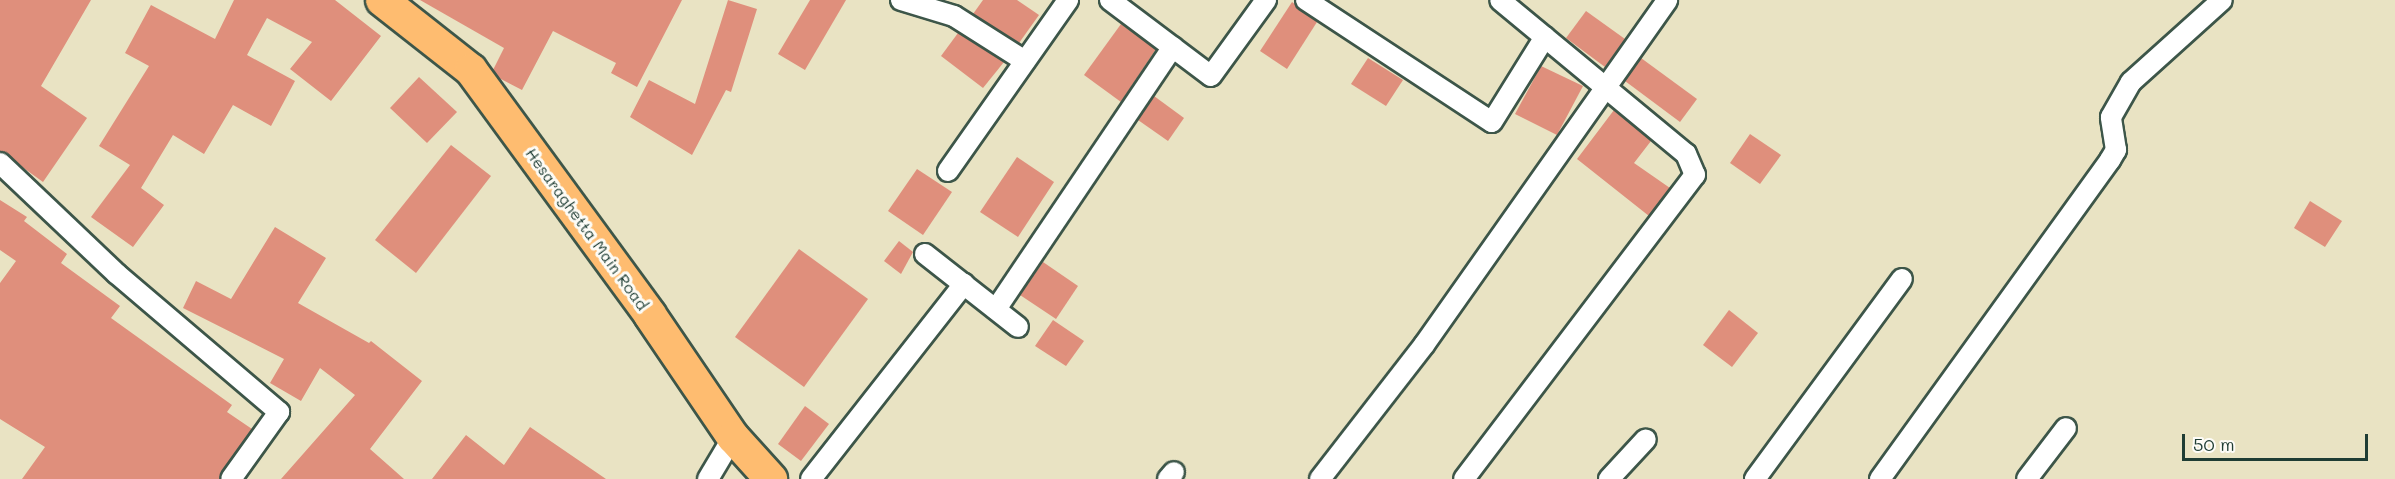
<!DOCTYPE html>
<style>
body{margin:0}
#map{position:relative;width:2395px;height:479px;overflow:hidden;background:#e9e3c3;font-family:Mali,sans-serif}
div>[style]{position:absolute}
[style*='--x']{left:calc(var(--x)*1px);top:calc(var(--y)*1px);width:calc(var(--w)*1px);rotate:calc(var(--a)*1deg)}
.building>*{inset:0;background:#df8f7c}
.roads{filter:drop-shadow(2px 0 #3d5649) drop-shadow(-2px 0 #3d5649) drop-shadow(0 2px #3d5649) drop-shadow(0 -2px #3d5649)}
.street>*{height:20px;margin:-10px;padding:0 10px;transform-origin:10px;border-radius:10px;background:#fff}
.primary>*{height:32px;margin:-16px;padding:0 16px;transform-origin:16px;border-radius:16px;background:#febc70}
span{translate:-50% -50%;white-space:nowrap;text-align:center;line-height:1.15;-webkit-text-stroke:6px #fdfcf7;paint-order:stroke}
.street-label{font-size:16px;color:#1f3d34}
.scale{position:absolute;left:2182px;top:434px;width:186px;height:27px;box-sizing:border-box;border:3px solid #1f3d34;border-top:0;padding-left:8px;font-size:18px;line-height:21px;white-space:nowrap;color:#1f3d34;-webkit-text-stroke:4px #fdfcf7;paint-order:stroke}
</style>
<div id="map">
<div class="building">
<i style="clip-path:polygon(0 0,91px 0,41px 86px,87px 118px,43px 182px,0 151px)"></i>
<i style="clip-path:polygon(234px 0,335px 0,381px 36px,331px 101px,290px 69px,312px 42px,267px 18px,247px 55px,295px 81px,271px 126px,233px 105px,204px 154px,173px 135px,141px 188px,164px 205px,133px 247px,91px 217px,130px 165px,99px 146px,149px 66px,125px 53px,151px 5px,215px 39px)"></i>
<i style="clip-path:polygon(420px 0,682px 0,637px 87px,611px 73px,616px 63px,553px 31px,522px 90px,499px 78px,493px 70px,504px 48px)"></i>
<i style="clip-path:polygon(728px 0,757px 9px,731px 92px,726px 90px,692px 155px,630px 117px,649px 80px,695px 104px)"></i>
<i style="clip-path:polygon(810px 0,846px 0,805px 70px,778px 54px)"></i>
<i style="clip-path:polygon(983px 0,1017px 0,1039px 15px,1019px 43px,973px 14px)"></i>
<i style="clip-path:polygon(1292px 2px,1317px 22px,1287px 69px,1260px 51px)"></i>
<i style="clip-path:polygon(1586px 11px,1625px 39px,1605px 67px,1566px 38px)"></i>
<i style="clip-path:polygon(1121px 24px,1156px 49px,1121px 102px,1084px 75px)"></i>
<i style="clip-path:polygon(958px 33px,1004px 62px,983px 88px,941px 56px)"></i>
<i style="clip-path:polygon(1368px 58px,1403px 80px,1386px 106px,1351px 84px)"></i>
<i style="clip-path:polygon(1641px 58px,1697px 99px,1680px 122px,1625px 81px)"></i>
<i style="clip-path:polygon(1541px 66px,1583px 86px,1557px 135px,1515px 114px)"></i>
<i style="clip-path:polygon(419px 77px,457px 112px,427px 143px,390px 108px)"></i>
<i style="clip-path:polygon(1154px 96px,1184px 118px,1168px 141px,1138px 120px)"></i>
<i style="clip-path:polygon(1614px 110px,1651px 141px,1634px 163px,1670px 188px,1649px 216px,1577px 159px)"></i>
<i style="clip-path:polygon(1750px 134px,1781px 155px,1760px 184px,1730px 163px)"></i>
<i style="clip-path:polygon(451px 145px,491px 176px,416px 273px,375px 240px)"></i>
<i style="clip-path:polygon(1017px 157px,1054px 182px,1018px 237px,980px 212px)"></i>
<i style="clip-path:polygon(917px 169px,952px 192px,923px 235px,888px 211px)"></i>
<i style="clip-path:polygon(0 200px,27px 217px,24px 221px,67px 254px,61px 263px,120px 306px,111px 318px,232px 405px,227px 412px,252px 429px,219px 479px,22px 479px,45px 447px,0 419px,0 283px,16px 261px,0 250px)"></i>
<i style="clip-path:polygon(2310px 201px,2342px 221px,2325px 247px,2294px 228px)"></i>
<i style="clip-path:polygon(275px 227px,326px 258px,298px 303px,369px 343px,371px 341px,422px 381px,370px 449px,404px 479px,281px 479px,355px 395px,320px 368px,301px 401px,270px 383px,284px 359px,183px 308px,196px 281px,231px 299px)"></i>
<i style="clip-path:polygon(899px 241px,913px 252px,901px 274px,884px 261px)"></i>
<i style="clip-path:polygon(799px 249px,868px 299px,804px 387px,735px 337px)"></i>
<i style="clip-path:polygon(1043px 262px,1078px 286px,1056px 319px,1020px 295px)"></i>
<i style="clip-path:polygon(1729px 310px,1758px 333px,1732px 367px,1703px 345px)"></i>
<i style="clip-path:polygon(1053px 320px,1084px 341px,1066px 366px,1035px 346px)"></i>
<i style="clip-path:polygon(805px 406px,829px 424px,801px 461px,778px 444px)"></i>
<i style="clip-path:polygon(530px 427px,606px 479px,432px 479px,466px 435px,504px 465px)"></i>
</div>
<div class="roads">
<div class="street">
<i style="--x:901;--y:0;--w:55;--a:16.8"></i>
<i style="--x:954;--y:16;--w:84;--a:32.4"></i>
<i style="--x:1110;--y:0;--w:126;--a:37"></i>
<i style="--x:1211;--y:76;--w:94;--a:-54.1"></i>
<i style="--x:1306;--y:0;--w:222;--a:33.3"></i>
<i style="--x:1492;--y:122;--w:100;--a:-58.1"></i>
<i style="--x:0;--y:163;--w:161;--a:43.5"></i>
<i style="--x:117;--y:274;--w:213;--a:40.4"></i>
<i style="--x:279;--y:412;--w:82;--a:125.6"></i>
<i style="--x:948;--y:171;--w:209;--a:-54.9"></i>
<i style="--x:925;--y:254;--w:118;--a:38.1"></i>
<i style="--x:996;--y:309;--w:316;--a:-56"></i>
<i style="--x:708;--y:479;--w:49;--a:-59.2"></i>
<i style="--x:811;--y:479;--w:248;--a:-51.9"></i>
<i style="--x:1168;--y:479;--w:9;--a:-49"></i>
<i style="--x:1320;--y:479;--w:170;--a:-52.2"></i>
<i style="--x:1424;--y:345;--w:422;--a:-54.8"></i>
<i style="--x:1464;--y:479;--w:382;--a:-52.8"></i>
<i style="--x:1695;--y:175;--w:23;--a:-113"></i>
<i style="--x:1686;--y:154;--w:241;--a:-140.4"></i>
<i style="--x:1609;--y:479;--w:54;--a:-47.2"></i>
<i style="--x:1755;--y:479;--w:248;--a:-53.7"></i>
<i style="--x:1880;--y:479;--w:393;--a:-54.2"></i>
<i style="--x:2110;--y:160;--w:12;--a:-59"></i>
<i style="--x:2116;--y:150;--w:33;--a:-99"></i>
<i style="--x:2111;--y:117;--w:40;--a:-60.3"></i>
<i style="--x:2131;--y:82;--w:122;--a:-42"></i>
<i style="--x:2027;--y:479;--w:64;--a:-52.6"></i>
</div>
<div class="primary">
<i style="--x:382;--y:0;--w:113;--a:38.2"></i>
<i style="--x:471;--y:70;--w:303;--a:53.8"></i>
<i style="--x:650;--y:315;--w:148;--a:55.8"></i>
<i style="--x:733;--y:437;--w:57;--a:47.9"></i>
</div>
</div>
<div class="street-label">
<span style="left:587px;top:229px;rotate:54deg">Hesaraghetta Main Road</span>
</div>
<div class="scale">50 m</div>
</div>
